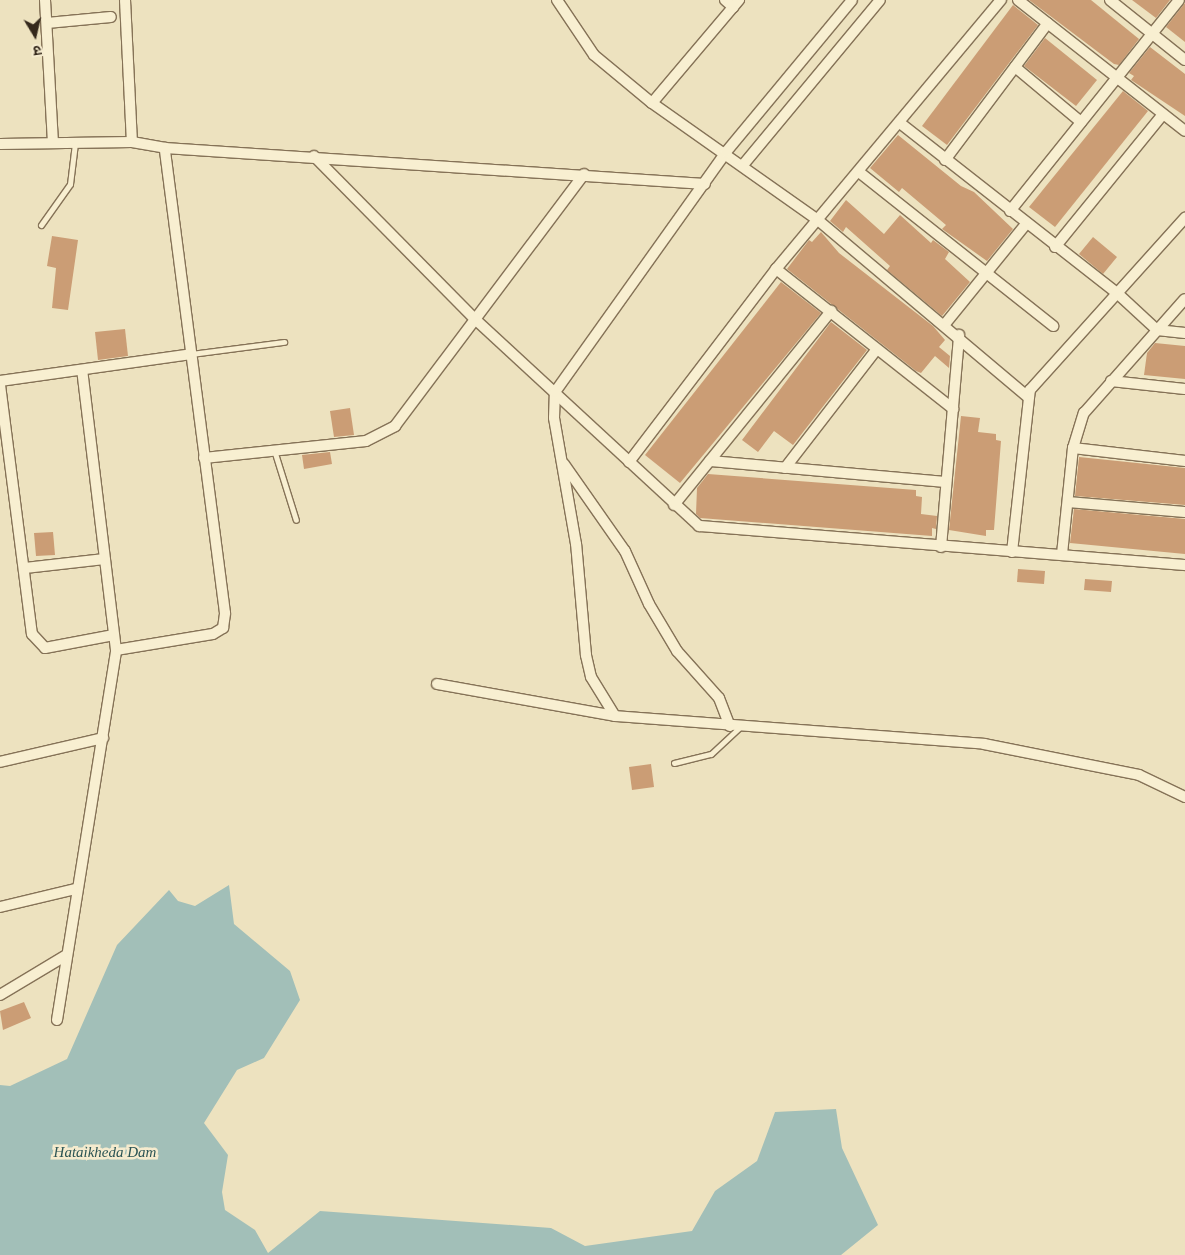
<!DOCTYPE html>
<meta charset="utf-8">
<style>
body{margin:0}
#map{position:relative;width:1185px;height:1255px;overflow:hidden;background:#ede2bf;font-family:"Times New Roman","Noto Sans Devanagari",serif}
div>[style]{position:absolute}
[style*='--x']{left:calc(var(--x)*1px);top:calc(var(--y)*1px);width:calc(var(--w)*1px);rotate:calc(var(--a)*1deg)}
.water>*{inset:0;background:#a2bfb8}
.building>*{inset:0;background:#cb9d75}
.roads{filter:drop-shadow(1px 0 #857257) drop-shadow(-1px 0 #857257) drop-shadow(0 1px #857257) drop-shadow(0 -1px #857257)}
.service>*{height:5px;margin:-2.5px;padding:0 2.5px;transform-origin:2.5px;border-radius:2.5px;background:#f8efd1}
.minor>*{height:10px;margin:-5px;padding:0 5px;transform-origin:5px;border-radius:5px;background:#f8efd1}
span{translate:-50% -50%;white-space:nowrap;text-align:center;line-height:1.15;-webkit-text-stroke:5px #f5ebce;paint-order:stroke}
.water-label{font-size:15px;color:#2b5454;font-style:italic}
.north{position:absolute;left:10px;top:10px;width:50px;height:50px;-webkit-text-stroke:4px #f5ebce;paint-order:stroke;rotate:171deg;font-size:14px;font-weight:700;line-height:20px;text-align:center;color:#35291c}
.north::after{content:'';display:block;margin:auto;width:18px;height:22px;background:#35291c;clip-path:polygon(50% 0,100% 100%,50% 72%,0 100%)}
</style>
<div id="map">
<div class="water">
<i style="clip-path:polygon(229px 885px,234px 924px,290px 971px,300px 1000px,264px 1058px,237px 1070px,204px 1123px,228px 1155px,222px 1192px,225px 1210px,255px 1230px,268px 1253px,320px 1211px,551px 1228px,585px 1246px,692px 1231px,715px 1191px,757px 1161px,775px 1112px,836px 1109px,842px 1148px,878px 1225px,841px 1255px,0 1255px,0 1085px,10px 1086px,67px 1059px,117px 945px,169px 890px,178px 901px,195px 906px)"></i>
</div>
<div class="building">
<i style="clip-path:polygon(1029px 0,1091px 0,1139px 39px,1119px 65px,1114px 64px)"></i>
<i style="clip-path:polygon(1132px 0,1170px 0,1156px 18px)"></i>
<i style="clip-path:polygon(1185px 3px,1185px 42px,1166px 27px)"></i>
<i style="clip-path:polygon(1013px 5px,1038px 25px,947px 145px,922px 126px)"></i>
<i style="clip-path:polygon(1045px 38px,1097px 80px,1076px 106px,1024px 66px)"></i>
<i style="clip-path:polygon(1150px 47px,1185px 74px,1185px 116px,1131px 80px,1134px 76px,1129px 73px)"></i>
<i style="clip-path:polygon(1123px 91px,1148px 111px,1055px 227px,1029px 207px)"></i>
<i style="clip-path:polygon(898px 135px,961px 186px,974px 192px,1013px 229px,987px 261px,942px 229px,946px 225px,902px 188px,899px 192px,870px 168px)"></i>
<i style="clip-path:polygon(846px 200px,884px 234px,900px 215px,931px 243px,933px 240px,949px 252px,945px 259px,970px 282px,942px 316px,887px 270px,890px 266px,846px 227px,843px 232px,830px 221px)"></i>
<i style="clip-path:polygon(821px 232px,839px 253px,933px 326px,945px 340px,939px 347px,950px 356px,949px 368px,935px 356px,921px 373px,916px 371px,787px 269px,809px 240px,812px 242px)"></i>
<i style="clip-path:polygon(52px 236px,78px 240px,68px 310px,52px 308px,56px 268px,47px 266px)"></i>
<i style="clip-path:polygon(1093px 237px,1117px 257px,1103px 274px,1079px 254px)"></i>
<i style="clip-path:polygon(781px 282px,821px 313px,680px 483px,645px 455px)"></i>
<i style="clip-path:polygon(831px 322px,867px 350px,793px 445px,774px 431px,758px 452px,742px 440px)"></i>
<i style="clip-path:polygon(125px 329px,128px 356px,98px 360px,95px 332px)"></i>
<i style="clip-path:polygon(1155px 343px,1185px 346px,1185px 379px,1144px 375px,1147px 353px)"></i>
<i style="clip-path:polygon(350px 408px,354px 435px,334px 437px,330px 411px)"></i>
<i style="clip-path:polygon(961px 416px,980px 418px,978px 432px,996px 434px,996px 440px,1001px 441px,994px 530px,986px 530px,986px 536px,949px 530px)"></i>
<i style="clip-path:polygon(330px 452px,332px 464px,304px 469px,302px 455px)"></i>
<i style="clip-path:polygon(1079px 457px,1185px 468px,1185px 505px,1075px 496px)"></i>
<i style="clip-path:polygon(708px 474px,916px 490px,916px 496px,922px 497px,921px 514px,937px 516px,936px 529px,932px 528px,932px 536px,700px 518px,696px 514px,697px 488px)"></i>
<i style="clip-path:polygon(1074px 509px,1185px 519px,1185px 554px,1070px 543px)"></i>
<i style="clip-path:polygon(53px 532px,55px 555px,36px 556px,34px 533px)"></i>
<i style="clip-path:polygon(1018px 569px,1045px 571px,1044px 584px,1017px 582px)"></i>
<i style="clip-path:polygon(1085px 579px,1112px 581px,1111px 592px,1084px 590px)"></i>
<i style="clip-path:polygon(651px 764px,654px 787px,632px 790px,629px 767px)"></i>
<i style="clip-path:polygon(24px 1002px,31px 1018px,3px 1030px,0 1011px)"></i>
</div>
<div class="roads">
<div class="service">
<i style="--x:41;--y:225;--w:50;--a:-54.7"></i>
<i style="--x:70;--y:184;--w:41;--a:-83"></i>
<i style="--x:191;--y:354;--w:94;--a:-7.4"></i>
<i style="--x:274;--y:450;--w:73;--a:72.6"></i>
<i style="--x:674;--y:763;--w:38;--a:-14"></i>
<i style="--x:711;--y:754;--w:40;--a:-43"></i>
</div>
<div class="minor">
<i style="--x:45;--y:0;--w:143;--a:86.8"></i>
<i style="--x:125;--y:0;--w:142;--a:87.2"></i>
<i style="--x:557;--y:0;--w:66;--a:56.1"></i>
<i style="--x:594;--y:55;--w:75;--a:39.6"></i>
<i style="--x:652;--y:103;--w:204;--a:35.2"></i>
<i style="--x:819;--y:221;--w:273;--a:40.1"></i>
<i style="--x:725;--y:0;--w:11;--a:41"></i>
<i style="--x:1018;--y:0;--w:212;--a:38.1"></i>
<i style="--x:1110;--y:0;--w:96;--a:38.7"></i>
<i style="--x:47;--y:23;--w:64;--a:-5.4"></i>
<i style="--x:1015;--y:67;--w:86;--a:39.8"></i>
<i style="--x:652;--y:103;--w:135;--a:-49.8"></i>
<i style="--x:900;--y:123;--w:276;--a:38.1"></i>
<i style="--x:1117;--y:293;--w:54;--a:42.8"></i>
<i style="--x:1157;--y:330;--w:28;--a:6"></i>
<i style="--x:0;--y:144;--w:132;--a:-0.9"></i>
<i style="--x:132;--y:142;--w:34;--a:10"></i>
<i style="--x:165;--y:148;--w:541;--a:3.81"></i>
<i style="--x:314;--y:156;--w:231;--a:45.4"></i>
<i style="--x:476;--y:320;--w:304;--a:42.7"></i>
<i style="--x:699;--y:526;--w:488;--a:4.6"></i>
<i style="--x:945;--y:160;--w:171;--a:-53.1"></i>
<i style="--x:743;--y:165;--w:214;--a:-50.3"></i>
<i style="--x:859;--y:172;--w:248;--a:38.4"></i>
<i style="--x:1010;--y:211;--w:270;--a:-51.3"></i>
<i style="--x:1055;--y:247;--w:171;--a:-50.9"></i>
<i style="--x:776;--y:269;--w:226;--a:38.3"></i>
<i style="--x:945;--y:324;--w:129;--a:-51"></i>
<i style="--x:0;--y:381;--w:193;--a:-8"></i>
<i style="--x:1111;--y:381;--w:74;--a:6.2"></i>
<i style="--x:0;--y:385;--w:251;--a:82.7"></i>
<i style="--x:32;--y:634;--w:19;--a:47"></i>
<i style="--x:45;--y:648;--w:70;--a:-10.7"></i>
<i style="--x:1073;--y:448;--w:113;--a:6.6"></i>
<i style="--x:204;--y:458;--w:163;--a:-6"></i>
<i style="--x:366;--y:441;--w:33;--a:-27"></i>
<i style="--x:395;--y:426;--w:315;--a:-53.1"></i>
<i style="--x:710;--y:461;--w:237;--a:5.1"></i>
<i style="--x:629;--y:462;--w:243;--a:-52.7"></i>
<i style="--x:776;--y:269;--w:351;--a:-50.1"></i>
<i style="--x:564;--y:464;--w:106;--a:55"></i>
<i style="--x:625;--y:551;--w:58;--a:65.6"></i>
<i style="--x:649;--y:604;--w:55;--a:59.2"></i>
<i style="--x:677;--y:651;--w:63;--a:48.2"></i>
<i style="--x:719;--y:698;--w:30;--a:69"></i>
<i style="--x:785;--y:468;--w:150;--a:-52.3"></i>
<i style="--x:1068;--y:502;--w:117;--a:4.9"></i>
<i style="--x:674;--y:505;--w:250;--a:-51"></i>
<i style="--x:941;--y:547;--w:213;--a:-85.1"></i>
<i style="--x:1012;--y:552;--w:163;--a:-83.7"></i>
<i style="--x:1030;--y:390;--w:232;--a:-48"></i>
<i style="--x:1062;--y:554;--w:107;--a:-84.1"></i>
<i style="--x:1073;--y:448;--w:37;--a:-73"></i>
<i style="--x:1084;--y:413;--w:152;--a:-48.5"></i>
<i style="--x:25;--y:568;--w:80;--a:-6.5"></i>
<i style="--x:116;--y:650;--w:98;--a:-9.4"></i>
<i style="--x:213;--y:634;--w:12;--a:-31"></i>
<i style="--x:223;--y:628;--w:15;--a:-82"></i>
<i style="--x:225;--y:613;--w:469;--a:-97.4"></i>
<i style="--x:437;--y:684;--w:181;--a:10.2"></i>
<i style="--x:615;--y:716;--w:370;--a:4.3"></i>
<i style="--x:984;--y:744;--w:158;--a:11.3"></i>
<i style="--x:1139;--y:775;--w:51;--a:25.6"></i>
<i style="--x:615;--y:716;--w:46;--a:-121.6"></i>
<i style="--x:591;--y:677;--w:23;--a:-103"></i>
<i style="--x:586;--y:655;--w:111;--a:-95.1"></i>
<i style="--x:576;--y:544;--w:128;--a:-99.9"></i>
<i style="--x:554;--y:418;--w:26;--a:-88"></i>
<i style="--x:555;--y:392;--w:295;--a:-54.5"></i>
<i style="--x:726;--y:152;--w:197;--a:-50.3"></i>
<i style="--x:0;--y:762;--w:106;--a:-13.1"></i>
<i style="--x:0;--y:907;--w:77;--a:-13.5"></i>
<i style="--x:0;--y:995;--w:76;--a:-31"></i>
<i style="--x:57;--y:1020;--w:375;--a:-80.9"></i>
<i style="--x:116;--y:650;--w:282;--a:-96.9"></i>
</div>
</div>
<div class="water-label">
<span style="left:105px;top:1153px">Hataikheda Dam</span>
</div>
<div class="north">उ</div>
</div>
